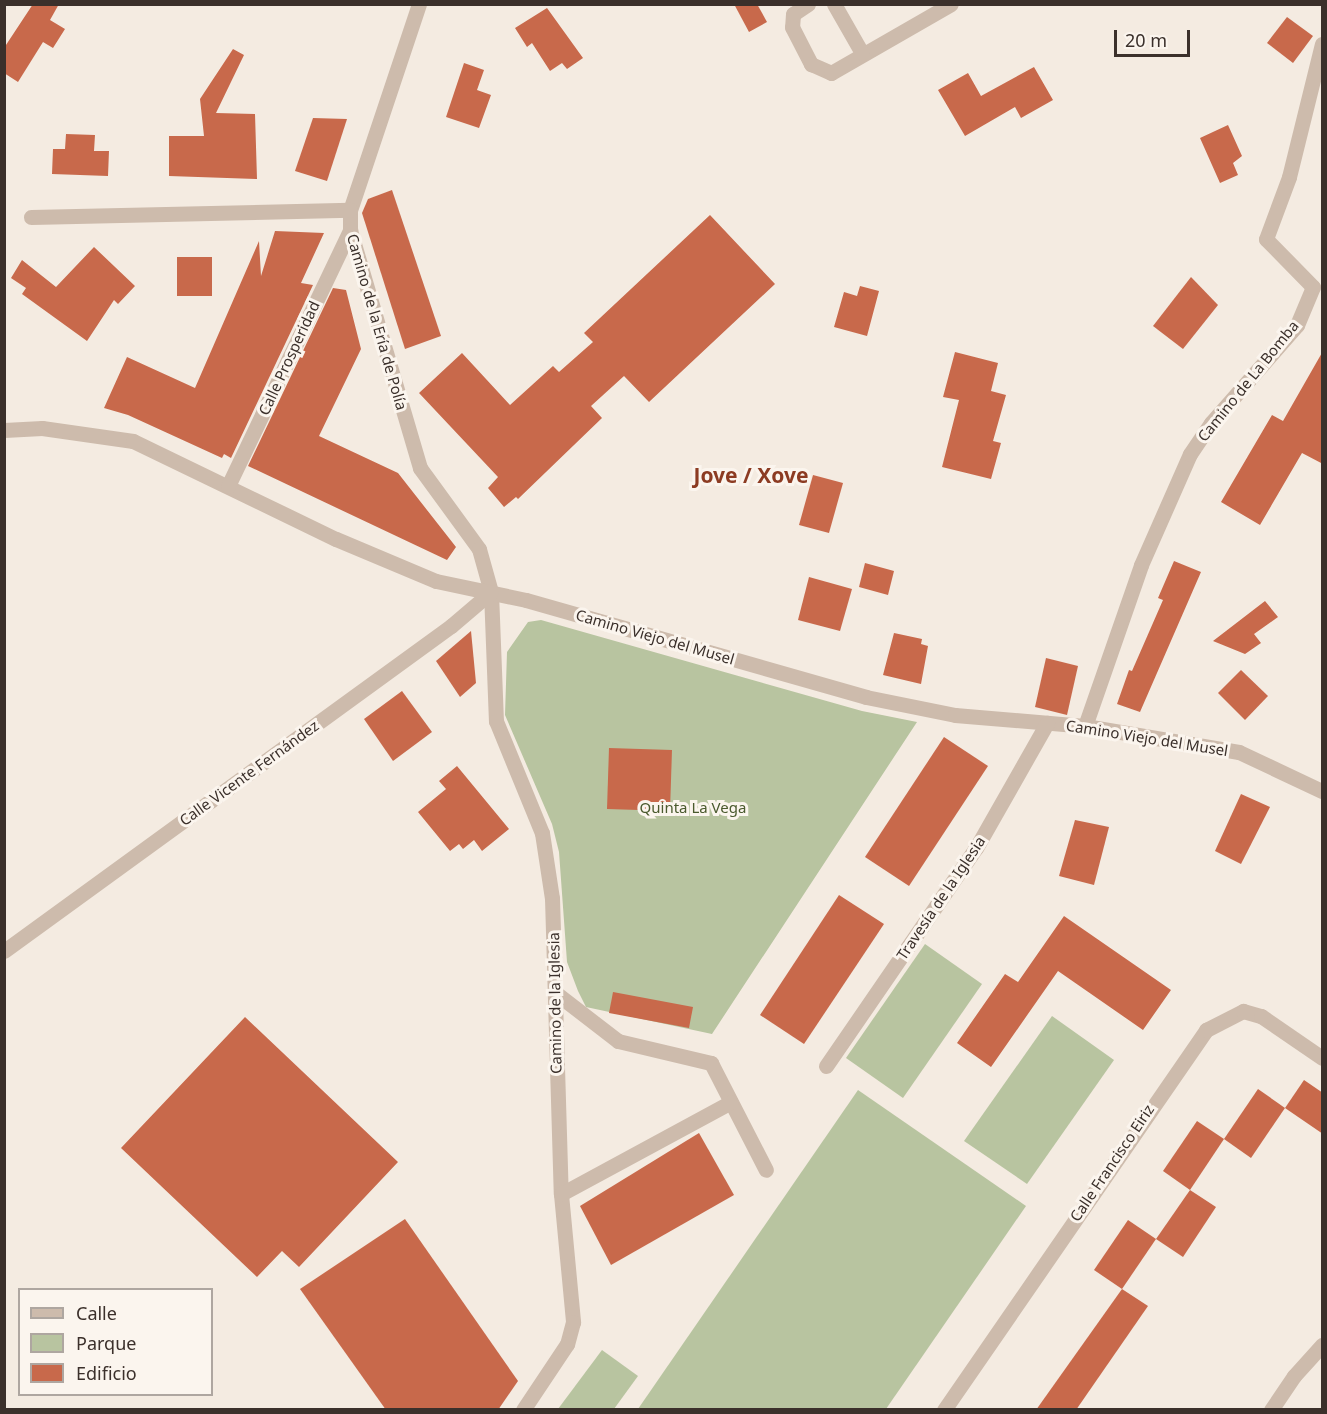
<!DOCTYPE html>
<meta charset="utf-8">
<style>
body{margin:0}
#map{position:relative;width:1327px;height:1414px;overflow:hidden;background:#f4ebe1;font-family:"Noto Sans",sans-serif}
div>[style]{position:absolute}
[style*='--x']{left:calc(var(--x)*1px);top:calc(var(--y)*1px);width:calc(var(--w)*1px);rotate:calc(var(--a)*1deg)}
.green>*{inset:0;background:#b8c4a0}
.building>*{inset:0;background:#c8694b}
.minor>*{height:15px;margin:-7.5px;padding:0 7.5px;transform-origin:7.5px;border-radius:7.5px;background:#cdbbac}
span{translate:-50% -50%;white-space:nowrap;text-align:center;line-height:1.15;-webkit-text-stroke:6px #fbf5ee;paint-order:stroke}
.street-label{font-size:15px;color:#3b302b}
.park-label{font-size:15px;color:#4a5a2e}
.district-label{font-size:21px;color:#8c3b22;font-weight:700}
.frame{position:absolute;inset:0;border:6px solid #3b302b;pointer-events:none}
.legend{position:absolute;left:18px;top:1288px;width:195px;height:108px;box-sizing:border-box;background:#fbf5ee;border:2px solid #aea6a0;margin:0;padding:8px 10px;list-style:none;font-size:18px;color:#3b302b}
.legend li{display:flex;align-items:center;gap:12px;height:30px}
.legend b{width:30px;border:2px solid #aea6a0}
.scale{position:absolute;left:1114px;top:30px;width:76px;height:27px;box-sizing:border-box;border:3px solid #3b302b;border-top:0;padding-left:8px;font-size:18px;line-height:21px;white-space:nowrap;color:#3b302b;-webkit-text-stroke:4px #fbf5ee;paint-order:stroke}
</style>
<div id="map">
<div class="green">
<i style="clip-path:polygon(541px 620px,862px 711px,917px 722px,712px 1034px,586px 1007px,578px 991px,567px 962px,559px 852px,552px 824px,505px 715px,507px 652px,528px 622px)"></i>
<i style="clip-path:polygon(925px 944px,982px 984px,903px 1098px,846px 1058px)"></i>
<i style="clip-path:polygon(1052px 1016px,1114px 1060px,1027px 1184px,964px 1141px)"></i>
<i style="clip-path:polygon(858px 1090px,1026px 1206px,886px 1409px,638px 1409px)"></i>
<i style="clip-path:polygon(602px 1350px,638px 1376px,614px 1409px,558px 1409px)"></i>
</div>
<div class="building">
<i style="clip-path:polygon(33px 4px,59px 4px,50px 20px,65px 29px,53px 48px,43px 42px,18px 82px,4px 73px,4px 48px)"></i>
<i style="clip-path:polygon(734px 4px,757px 4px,767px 22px,749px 32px)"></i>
<i style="clip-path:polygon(547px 8px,583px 58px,567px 69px,562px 63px,550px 71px,532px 43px,527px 47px,515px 28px)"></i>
<i style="clip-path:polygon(1287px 17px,1313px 36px,1293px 63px,1267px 43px)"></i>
<i style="clip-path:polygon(233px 49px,244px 55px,216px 113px,255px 114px,257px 179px,169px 176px,169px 136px,204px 136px,200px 99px)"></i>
<i style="clip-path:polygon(464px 63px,484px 70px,477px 90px,491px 95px,479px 128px,446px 117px)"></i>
<i style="clip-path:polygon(1034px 67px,1053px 100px,1021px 118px,1015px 107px,965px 136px,938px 90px,968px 73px,981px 96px)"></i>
<i style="clip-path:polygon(313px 118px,347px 119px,327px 181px,295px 171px)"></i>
<i style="clip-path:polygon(1228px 125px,1242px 156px,1233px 163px,1238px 175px,1220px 183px,1200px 138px)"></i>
<i style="clip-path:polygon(66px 134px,95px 135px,94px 151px,109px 151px,108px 176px,52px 174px,53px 149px,65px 149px)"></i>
<i style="clip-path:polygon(392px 190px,441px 336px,405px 349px,362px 213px,368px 199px)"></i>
<i style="clip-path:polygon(710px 215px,775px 284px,649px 402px,624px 376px,591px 406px,602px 418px,518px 499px,516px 497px,504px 507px,488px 488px,498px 477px,419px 393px,462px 353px,510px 405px,553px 366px,559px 372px,593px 342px,584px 333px)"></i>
<i style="clip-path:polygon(275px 231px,324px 233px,301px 283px,313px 285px,231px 458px,224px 454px,222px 458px,128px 415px,104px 408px,127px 357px,195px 388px,259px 241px,261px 276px)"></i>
<i style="clip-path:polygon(94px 247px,135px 286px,118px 304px,114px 300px,87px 341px,22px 294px,26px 288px,11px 278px,22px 260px,56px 287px)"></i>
<i style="clip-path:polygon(177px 257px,212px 257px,212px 296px,177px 296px)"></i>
<i style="clip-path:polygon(1191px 277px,1218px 305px,1183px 349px,1153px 326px)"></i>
<i style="clip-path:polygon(860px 286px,879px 291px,867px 336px,834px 327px,844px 292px,857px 296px)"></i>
<i style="clip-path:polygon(333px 288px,346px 290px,361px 349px,319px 436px,398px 473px,456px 547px,447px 560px,248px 466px)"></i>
<i style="clip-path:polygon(1323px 351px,1323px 464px,1302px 453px,1260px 525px,1221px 502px,1272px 415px,1283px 421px)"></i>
<i style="clip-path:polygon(955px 352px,998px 363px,991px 391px,1006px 395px,993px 441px,1001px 443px,991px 479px,942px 467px,959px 400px,943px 397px)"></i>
<i style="clip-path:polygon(813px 475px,843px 483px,829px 533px,799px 525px)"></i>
<i style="clip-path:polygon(1174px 561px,1201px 572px,1140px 712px,1117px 704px,1129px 670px,1132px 671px,1163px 600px,1158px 598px)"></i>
<i style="clip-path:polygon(865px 563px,894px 571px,888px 595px,859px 587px)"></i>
<i style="clip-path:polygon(809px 577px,852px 589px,840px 631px,798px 620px)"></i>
<i style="clip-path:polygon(1265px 601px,1278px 617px,1254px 634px,1261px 643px,1245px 654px,1213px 641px)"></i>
<i style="clip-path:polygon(471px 631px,476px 683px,460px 697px,436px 661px)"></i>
<i style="clip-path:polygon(894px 633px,922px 639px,921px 644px,928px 646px,921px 684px,883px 675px)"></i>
<i style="clip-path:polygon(1046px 658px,1078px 666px,1067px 715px,1035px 707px)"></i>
<i style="clip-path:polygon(1241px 670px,1268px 696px,1245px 720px,1218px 693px)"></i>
<i style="clip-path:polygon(402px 691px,432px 732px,393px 761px,364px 719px)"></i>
<i style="clip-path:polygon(944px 737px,988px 766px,909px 886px,865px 857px)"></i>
<i style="clip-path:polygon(609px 748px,672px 750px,670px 811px,607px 809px)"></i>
<i style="clip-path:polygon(457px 766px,509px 829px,482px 851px,474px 840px,463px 849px,459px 844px,450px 851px,418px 812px,446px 789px,439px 781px)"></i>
<i style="clip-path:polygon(1241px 794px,1270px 807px,1241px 864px,1215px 851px)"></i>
<i style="clip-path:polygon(1075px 820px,1109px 827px,1094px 885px,1059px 876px)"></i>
<i style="clip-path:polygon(839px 895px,884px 924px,804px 1044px,760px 1015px)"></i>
<i style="clip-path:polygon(1064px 916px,1171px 990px,1143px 1030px,1058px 971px,991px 1067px,957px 1043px,1005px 974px,1018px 982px)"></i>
<i style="clip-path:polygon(613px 992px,693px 1007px,689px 1028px,609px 1013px)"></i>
<i style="clip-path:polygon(245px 1017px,398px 1162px,299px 1267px,282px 1251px,257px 1277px,121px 1148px)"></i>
<i style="clip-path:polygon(1304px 1080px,1323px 1093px,1323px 1134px,1285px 1108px)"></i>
<i style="clip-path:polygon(1258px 1089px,1285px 1108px,1251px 1158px,1224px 1139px)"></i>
<i style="clip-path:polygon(1197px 1121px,1224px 1139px,1190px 1190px,1163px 1171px)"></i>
<i style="clip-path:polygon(699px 1133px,734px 1195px,611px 1265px,580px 1206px)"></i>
<i style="clip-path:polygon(1190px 1190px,1216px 1207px,1183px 1257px,1156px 1239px)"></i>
<i style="clip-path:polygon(405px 1219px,518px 1381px,498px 1410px,386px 1410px,300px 1289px)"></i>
<i style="clip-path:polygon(1128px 1220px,1156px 1239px,1122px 1289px,1094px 1270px)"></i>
<i style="clip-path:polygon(1122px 1289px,1148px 1306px,1076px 1410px,1036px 1410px)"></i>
</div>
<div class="minor">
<i style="--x:419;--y:4;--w:217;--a:108.5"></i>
<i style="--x:350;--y:210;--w:20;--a:90"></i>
<i style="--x:350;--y:230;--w:248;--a:73.6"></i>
<i style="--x:420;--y:468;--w:100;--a:53.9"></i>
<i style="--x:479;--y:549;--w:45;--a:74.4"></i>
<i style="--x:491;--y:592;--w:129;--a:87.8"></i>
<i style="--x:496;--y:721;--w:121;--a:67.7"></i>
<i style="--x:542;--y:833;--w:66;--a:81.3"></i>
<i style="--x:552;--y:898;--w:296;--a:88.3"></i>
<i style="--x:561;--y:1194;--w:129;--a:84.6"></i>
<i style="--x:573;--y:1322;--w:23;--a:105"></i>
<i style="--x:567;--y:1344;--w:79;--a:123.7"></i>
<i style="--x:808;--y:4;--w:18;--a:146"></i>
<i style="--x:793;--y:14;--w:13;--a:94"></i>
<i style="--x:792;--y:27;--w:42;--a:62.8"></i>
<i style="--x:811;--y:64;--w:22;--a:24"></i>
<i style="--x:831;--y:73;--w:138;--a:-29.9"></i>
<i style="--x:834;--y:4;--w:56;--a:60.3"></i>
<i style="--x:31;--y:217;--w:319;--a:-1.3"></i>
<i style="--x:4;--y:430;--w:38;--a:-3"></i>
<i style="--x:42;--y:428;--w:92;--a:8.1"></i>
<i style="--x:133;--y:441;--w:225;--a:25.8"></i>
<i style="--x:336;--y:539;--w:108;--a:22.8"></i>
<i style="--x:436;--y:581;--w:92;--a:11.9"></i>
<i style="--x:526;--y:600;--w:354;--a:15.9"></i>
<i style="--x:866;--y:697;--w:91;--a:11.4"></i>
<i style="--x:955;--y:715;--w:130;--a:4.8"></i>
<i style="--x:1085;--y:726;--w:156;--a:9.6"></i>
<i style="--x:1239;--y:752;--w:92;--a:25.2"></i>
<i style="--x:228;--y:486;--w:284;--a:-64.5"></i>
<i style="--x:1085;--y:726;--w:170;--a:-70.8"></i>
<i style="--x:1141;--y:565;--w:121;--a:-66.2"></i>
<i style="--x:1190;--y:454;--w:37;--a:-56"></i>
<i style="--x:1211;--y:423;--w:130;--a:-48.7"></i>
<i style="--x:1297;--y:325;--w:41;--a:-67.2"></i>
<i style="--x:1313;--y:287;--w:67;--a:-134.4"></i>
<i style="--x:1266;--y:239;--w:66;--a:-69.6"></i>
<i style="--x:1289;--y:177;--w:137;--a:-76.1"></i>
<i style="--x:4;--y:951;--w:553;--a:-36.02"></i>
<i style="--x:451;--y:626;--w:52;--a:-40.4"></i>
<i style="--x:557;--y:994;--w:77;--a:37.6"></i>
<i style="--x:618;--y:1041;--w:96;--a:13.3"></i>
<i style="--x:711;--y:1063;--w:120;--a:62.8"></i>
<i style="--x:826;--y:1066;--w:265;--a:-55.5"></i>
<i style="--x:976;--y:848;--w:144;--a:-60.4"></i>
<i style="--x:561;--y:1194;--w:193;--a:-28.4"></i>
<i style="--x:944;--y:1410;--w:462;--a:-55.4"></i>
<i style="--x:1206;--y:1030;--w:42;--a:-27.2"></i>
<i style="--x:1243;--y:1011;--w:19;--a:16"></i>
<i style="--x:1261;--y:1016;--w:74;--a:34.5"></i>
<i style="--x:1271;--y:1410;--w:41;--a:-55.9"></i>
<i style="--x:1294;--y:1376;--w:42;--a:-47.9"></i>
</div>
<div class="street-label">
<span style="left:377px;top:322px;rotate:74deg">Camino de la Ería de Polía</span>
<span style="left:289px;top:358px;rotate:-65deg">Calle Prosperidad</span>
<span style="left:1248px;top:381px;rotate:-51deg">Camino de La Bomba</span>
<span style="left:655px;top:637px;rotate:16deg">Camino Viejo del Musel</span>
<span style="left:1147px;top:738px;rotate:9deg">Camino Viejo del Musel</span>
<span style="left:249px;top:773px;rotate:-36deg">Calle Vicente Fernández</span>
<span style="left:941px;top:898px;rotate:-56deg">Travesía de la Iglesia</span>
<span style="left:555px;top:1003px;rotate:-91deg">Camino de la Iglesia</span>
<span style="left:1112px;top:1163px;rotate:-56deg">Calle Francisco Eiriz</span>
</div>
<div class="park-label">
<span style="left:693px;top:808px">Quinta La Vega</span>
</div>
<div class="district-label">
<span style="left:751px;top:475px">Jove / Xove</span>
</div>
<div class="frame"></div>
<ul class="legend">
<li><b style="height:8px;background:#cdbbac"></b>Calle</li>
<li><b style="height:16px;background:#b8c4a0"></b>Parque</li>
<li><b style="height:16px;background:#c8694b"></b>Edificio</li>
</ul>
<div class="scale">20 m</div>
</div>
